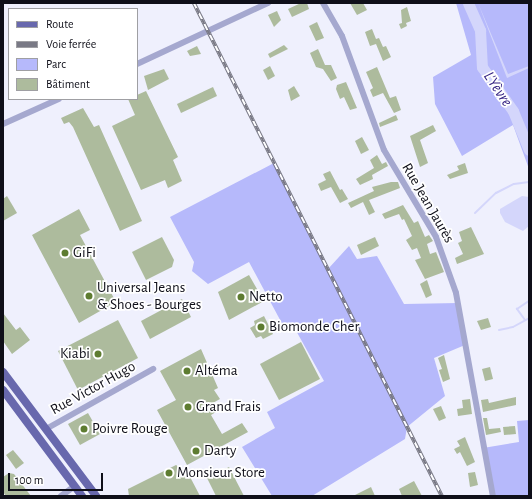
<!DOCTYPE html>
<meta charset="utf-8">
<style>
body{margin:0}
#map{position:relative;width:532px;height:499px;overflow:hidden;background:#eff0fd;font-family:"Alegreya Sans",sans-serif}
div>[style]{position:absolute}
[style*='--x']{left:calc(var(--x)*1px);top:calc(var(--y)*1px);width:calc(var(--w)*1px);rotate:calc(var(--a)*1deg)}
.green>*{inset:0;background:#b6b9fb}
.water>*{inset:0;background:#d4d6fb}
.stream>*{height:2px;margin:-1px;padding:0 1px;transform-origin:1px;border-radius:1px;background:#d4d6fb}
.river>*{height:11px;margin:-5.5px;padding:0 5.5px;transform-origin:5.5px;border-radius:5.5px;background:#d4d6fb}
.building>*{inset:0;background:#adbb9d}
.minor>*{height:6px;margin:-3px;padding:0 3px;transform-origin:3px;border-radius:3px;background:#a5a8cf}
.major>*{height:8px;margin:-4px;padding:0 4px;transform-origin:4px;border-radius:4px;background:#6868ad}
.rail>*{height:3.5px;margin-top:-1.75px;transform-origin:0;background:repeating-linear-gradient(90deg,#fff 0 6px,#797985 0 12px);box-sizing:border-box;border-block:1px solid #797985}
.dots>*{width:11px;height:11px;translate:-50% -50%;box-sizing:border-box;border:2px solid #fff;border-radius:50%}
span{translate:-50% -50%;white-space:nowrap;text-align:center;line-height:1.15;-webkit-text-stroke:3.5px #fff;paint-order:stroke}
.street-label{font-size:15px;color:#0f0f19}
.poi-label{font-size:15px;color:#0f0f19}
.left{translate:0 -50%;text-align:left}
.right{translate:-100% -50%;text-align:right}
.water-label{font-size:16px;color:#301e80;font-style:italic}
.frame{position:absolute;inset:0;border:4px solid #0f0f19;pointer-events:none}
.legend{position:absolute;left:8px;top:8px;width:130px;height:92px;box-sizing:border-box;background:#fff;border:1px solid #9f9fa3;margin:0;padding:5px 7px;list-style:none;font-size:12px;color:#0f0f19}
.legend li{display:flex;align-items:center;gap:8px;height:20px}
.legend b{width:20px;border:1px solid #9f9fa3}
.scale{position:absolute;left:8px;top:473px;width:95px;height:18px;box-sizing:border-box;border:2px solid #0f0f19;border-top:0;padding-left:5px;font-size:12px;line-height:14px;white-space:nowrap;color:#0f0f19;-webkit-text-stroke:3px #fff;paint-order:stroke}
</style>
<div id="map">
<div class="green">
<i style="clip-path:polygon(456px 3px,529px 3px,529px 169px,513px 125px,462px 156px,435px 104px,433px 77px,471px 55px)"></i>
<i style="clip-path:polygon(274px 163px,328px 269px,349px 246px,357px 259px,377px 256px,404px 304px,458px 303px,465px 345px,434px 358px,445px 396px,407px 427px,405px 439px,312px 496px,272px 496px,242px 447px,275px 428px,267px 412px,324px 381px,294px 327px,286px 331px,249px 262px,208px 284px,192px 271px,194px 262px,170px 217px)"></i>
<i style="clip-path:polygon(529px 420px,529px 496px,493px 496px,483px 448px,519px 442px,517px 421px)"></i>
</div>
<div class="water">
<i style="clip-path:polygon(478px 3px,508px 74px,529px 66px,529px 68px,507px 78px)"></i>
<i style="clip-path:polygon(522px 196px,529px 197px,529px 226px,523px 231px,505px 222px,500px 213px,500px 209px)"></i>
</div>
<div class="stream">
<i style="--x:475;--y:213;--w:29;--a:-44"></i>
<i style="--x:496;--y:193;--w:20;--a:-27"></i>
<i style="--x:514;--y:184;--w:15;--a:-8"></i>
<i style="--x:525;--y:320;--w:14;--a:-126"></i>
<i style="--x:517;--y:309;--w:14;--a:-34"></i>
<i style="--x:499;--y:330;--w:14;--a:-12"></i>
<i style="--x:513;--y:327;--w:18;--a:-29"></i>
</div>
<div class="river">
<i style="--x:468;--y:3;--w:30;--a:66"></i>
<i style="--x:480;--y:30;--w:37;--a:87"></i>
<i style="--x:482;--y:67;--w:54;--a:54.8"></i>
<i style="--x:513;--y:111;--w:42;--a:67.7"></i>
</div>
<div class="building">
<i style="clip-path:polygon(301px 3px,307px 3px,309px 9px,292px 17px,288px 9px)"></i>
<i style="clip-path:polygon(350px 3px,363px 3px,367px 10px,357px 15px)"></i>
<i style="clip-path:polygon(407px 7px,411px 21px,406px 23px,407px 26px,401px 29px,399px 24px,402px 23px,401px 10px)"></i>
<i style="clip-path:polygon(277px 11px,281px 20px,274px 27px,268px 15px)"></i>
<i style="clip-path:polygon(317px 22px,324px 38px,316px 41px,309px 26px)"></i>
<i style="clip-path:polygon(372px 29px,376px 39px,379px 38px,383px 47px,386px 46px,391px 57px,383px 61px,376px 44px,370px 46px,365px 32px)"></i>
<i style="clip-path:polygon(284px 45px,288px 49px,270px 58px,268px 54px)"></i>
<i style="clip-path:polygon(197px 46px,201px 54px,190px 56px,187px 51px)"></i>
<i style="clip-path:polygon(318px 49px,325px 65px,331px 65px,337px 78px,331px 81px,323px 69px,316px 67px,310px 53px)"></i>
<i style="clip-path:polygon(270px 66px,275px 76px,268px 80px,263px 70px)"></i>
<i style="clip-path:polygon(377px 67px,390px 98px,396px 96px,401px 110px,394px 113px,383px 93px,373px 97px,370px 90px,373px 88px,366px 72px)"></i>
<i style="clip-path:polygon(164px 69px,169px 79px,148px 90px,144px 76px)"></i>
<i style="clip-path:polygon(346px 82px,357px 108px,350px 110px,344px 97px,340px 99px,336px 89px,337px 85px)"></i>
<i style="clip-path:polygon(294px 86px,300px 96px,291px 101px,288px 90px)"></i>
<i style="clip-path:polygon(213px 87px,217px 96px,181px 113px,177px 104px)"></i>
<i style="clip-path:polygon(146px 91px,178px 157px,173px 160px,182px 181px,168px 188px,165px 180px,141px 190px,112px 126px,135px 115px,128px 99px,137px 99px,137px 95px)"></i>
<i style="clip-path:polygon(83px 108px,94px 127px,99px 125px,142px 221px,120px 231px,73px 127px,69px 122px,64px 124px,61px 118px)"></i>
<i style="clip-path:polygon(396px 115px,398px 120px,380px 127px,379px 123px)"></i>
<i style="clip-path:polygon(433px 125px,436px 131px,420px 140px,428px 163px,420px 167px,410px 136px)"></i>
<i style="clip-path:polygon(362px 137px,369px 150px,361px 154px,355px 141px)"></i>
<i style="clip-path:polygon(377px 155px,382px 164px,386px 162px,388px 166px,372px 175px,373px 179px,360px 185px,356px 179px,374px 168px,370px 160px)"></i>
<i style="clip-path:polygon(465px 163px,468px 173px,450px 179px,447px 175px,459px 170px,457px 166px)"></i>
<i style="clip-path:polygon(330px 171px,340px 190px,342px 189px,348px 199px,340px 203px,331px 187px,321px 191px,318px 184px,326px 180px,323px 174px)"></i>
<i style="clip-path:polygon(391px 182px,398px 182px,400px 188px,369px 200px,375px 212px,369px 215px,363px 202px,351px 208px,348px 203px,374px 191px,372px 187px)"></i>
<i style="clip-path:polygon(7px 196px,17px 213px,3px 221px,3px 199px)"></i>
<i style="clip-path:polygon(403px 205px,414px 223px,418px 221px,425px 237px,429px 235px,433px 241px,427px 244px,430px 254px,436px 252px,444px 272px,425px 279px,415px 260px,421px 258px,417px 248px,412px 250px,406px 240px,412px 236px,404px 219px,402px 220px,399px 214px,385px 219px,382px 214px)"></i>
<i style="clip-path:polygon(79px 209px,90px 230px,80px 235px,116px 302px,79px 323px,32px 235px)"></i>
<i style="clip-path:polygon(471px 227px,484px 254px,457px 264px,455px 258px,463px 254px,458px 243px,462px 241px,459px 232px)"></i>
<i style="clip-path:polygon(162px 237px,174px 260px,172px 267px,146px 280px,132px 252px)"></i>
<i style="clip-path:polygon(375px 237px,379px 246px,361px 255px,357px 245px)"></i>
<i style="clip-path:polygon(249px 275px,264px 301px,229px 320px,218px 292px)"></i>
<i style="clip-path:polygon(427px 280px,432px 295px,426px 298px,420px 284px)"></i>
<i style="clip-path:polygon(182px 299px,191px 317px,150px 339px,141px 321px)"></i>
<i style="clip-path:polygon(3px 313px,16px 330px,20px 327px,30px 340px,12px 354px,3px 341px)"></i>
<i style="clip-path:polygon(264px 316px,273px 334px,263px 339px,261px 336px,256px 338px,250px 328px,255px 325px,254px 321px)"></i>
<i style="clip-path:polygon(488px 318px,491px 327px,481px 330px,477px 321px)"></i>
<i style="clip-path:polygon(118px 320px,138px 358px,78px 390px,58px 351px)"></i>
<i style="clip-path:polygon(301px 342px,320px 379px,279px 400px,260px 364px)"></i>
<i style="clip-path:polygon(201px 349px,218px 388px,214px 390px,220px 399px,211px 404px,216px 412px,211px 415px,222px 434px,242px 423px,248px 432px,187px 465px,157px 410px,176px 400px,160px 371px)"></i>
<i style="clip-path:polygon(444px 355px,450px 379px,443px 382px,439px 370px,442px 369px,438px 358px)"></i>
<i style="clip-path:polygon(490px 367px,493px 379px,485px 381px,482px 369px)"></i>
<i style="clip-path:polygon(516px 397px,516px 405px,483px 412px,481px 400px,488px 399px,489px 403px)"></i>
<i style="clip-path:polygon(470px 399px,472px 414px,458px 416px,457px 409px,463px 408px,462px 400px)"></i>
<i style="clip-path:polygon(441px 406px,446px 418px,439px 421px,433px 409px)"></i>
<i style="clip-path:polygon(88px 413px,100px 434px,80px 445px,68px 424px)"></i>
<i style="clip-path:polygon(483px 418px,487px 418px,489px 429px,500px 428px,501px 432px,486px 435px)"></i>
<i style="clip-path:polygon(515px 426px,516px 434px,504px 435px,503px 427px)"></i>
<i style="clip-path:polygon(465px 437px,475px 462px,467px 466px,460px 452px,457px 454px,454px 449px,460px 446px,457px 441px)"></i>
<i style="clip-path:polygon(13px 450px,24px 463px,16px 469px,6px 455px)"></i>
<i style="clip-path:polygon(176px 465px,188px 473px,200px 496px,129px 496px,128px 489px)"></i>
<i style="clip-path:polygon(229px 467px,244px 496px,216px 496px,207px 478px)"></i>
<i style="clip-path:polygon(475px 472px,478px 485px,470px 487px,468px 473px)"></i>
<i style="clip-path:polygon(9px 473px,14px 474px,31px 496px,6px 496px,3px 492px,3px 477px)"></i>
<i style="clip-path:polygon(414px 481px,422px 496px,402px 496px,399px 489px)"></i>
<i style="clip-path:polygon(371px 487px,375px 496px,353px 496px)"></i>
</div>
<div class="minor">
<i style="--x:323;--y:3;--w:38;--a:60"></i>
<i style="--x:342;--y:36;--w:121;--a:69.8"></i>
<i style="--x:384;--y:150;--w:101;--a:59.1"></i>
<i style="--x:436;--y:237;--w:59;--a:70.3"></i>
<i style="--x:456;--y:293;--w:206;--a:79.7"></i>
<i style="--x:137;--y:64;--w:145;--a:-25"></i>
<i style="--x:3;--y:124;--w:61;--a:-24.1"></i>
<i style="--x:46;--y:429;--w:123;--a:-29.3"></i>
<i style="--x:61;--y:496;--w:17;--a:-36"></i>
</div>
<div class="major">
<i style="--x:3;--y:372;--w:155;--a:53.1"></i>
<i style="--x:3;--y:390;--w:132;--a:53.3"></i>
</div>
<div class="rail">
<i style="--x:194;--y:3;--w:552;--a:63.3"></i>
</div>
<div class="dots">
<i style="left:65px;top:253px;background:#5e7c31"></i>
<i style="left:89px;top:296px;background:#5e7c31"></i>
<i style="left:241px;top:297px;background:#5e7c31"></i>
<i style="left:261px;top:327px;background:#5e7c31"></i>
<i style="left:98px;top:354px;background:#5e7c31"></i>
<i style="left:187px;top:371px;background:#5e7c31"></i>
<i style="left:188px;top:407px;background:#5e7c31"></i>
<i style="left:84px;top:429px;background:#5e7c31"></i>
<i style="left:196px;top:451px;background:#5e7c31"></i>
<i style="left:169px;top:473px;background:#5e7c31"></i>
</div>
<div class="street-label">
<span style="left:428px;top:203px;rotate:60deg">Rue Jean Jaurès</span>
<span style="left:93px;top:388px;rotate:-29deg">Rue Victor Hugo</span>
</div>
<div class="poi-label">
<span class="left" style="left:73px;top:253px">GiFi</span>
<span class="left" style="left:97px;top:296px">Universal Jeans<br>&amp; Shoes - Bourges</span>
<span class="left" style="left:249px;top:297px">Netto</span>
<span class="left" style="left:269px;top:327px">Biomonde Cher</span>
<span class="right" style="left:90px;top:354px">Kiabi</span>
<span class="left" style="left:195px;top:371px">Altéma</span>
<span class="left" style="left:196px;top:407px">Grand Frais</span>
<span class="left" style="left:92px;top:429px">Poivre Rouge</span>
<span class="left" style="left:204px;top:451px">Darty</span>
<span class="left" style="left:177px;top:473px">Monsieur Store</span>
</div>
<div class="water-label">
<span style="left:498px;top:89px;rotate:56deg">L'Yèvre</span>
</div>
<div class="frame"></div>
<ul class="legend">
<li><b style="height:5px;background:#6868ad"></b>Route</li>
<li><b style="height:5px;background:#797985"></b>Voie ferrée</li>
<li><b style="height:11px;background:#b6b9fb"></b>Parc</li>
<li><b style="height:11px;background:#adbb9d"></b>Bâtiment</li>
</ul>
<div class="scale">100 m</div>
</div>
